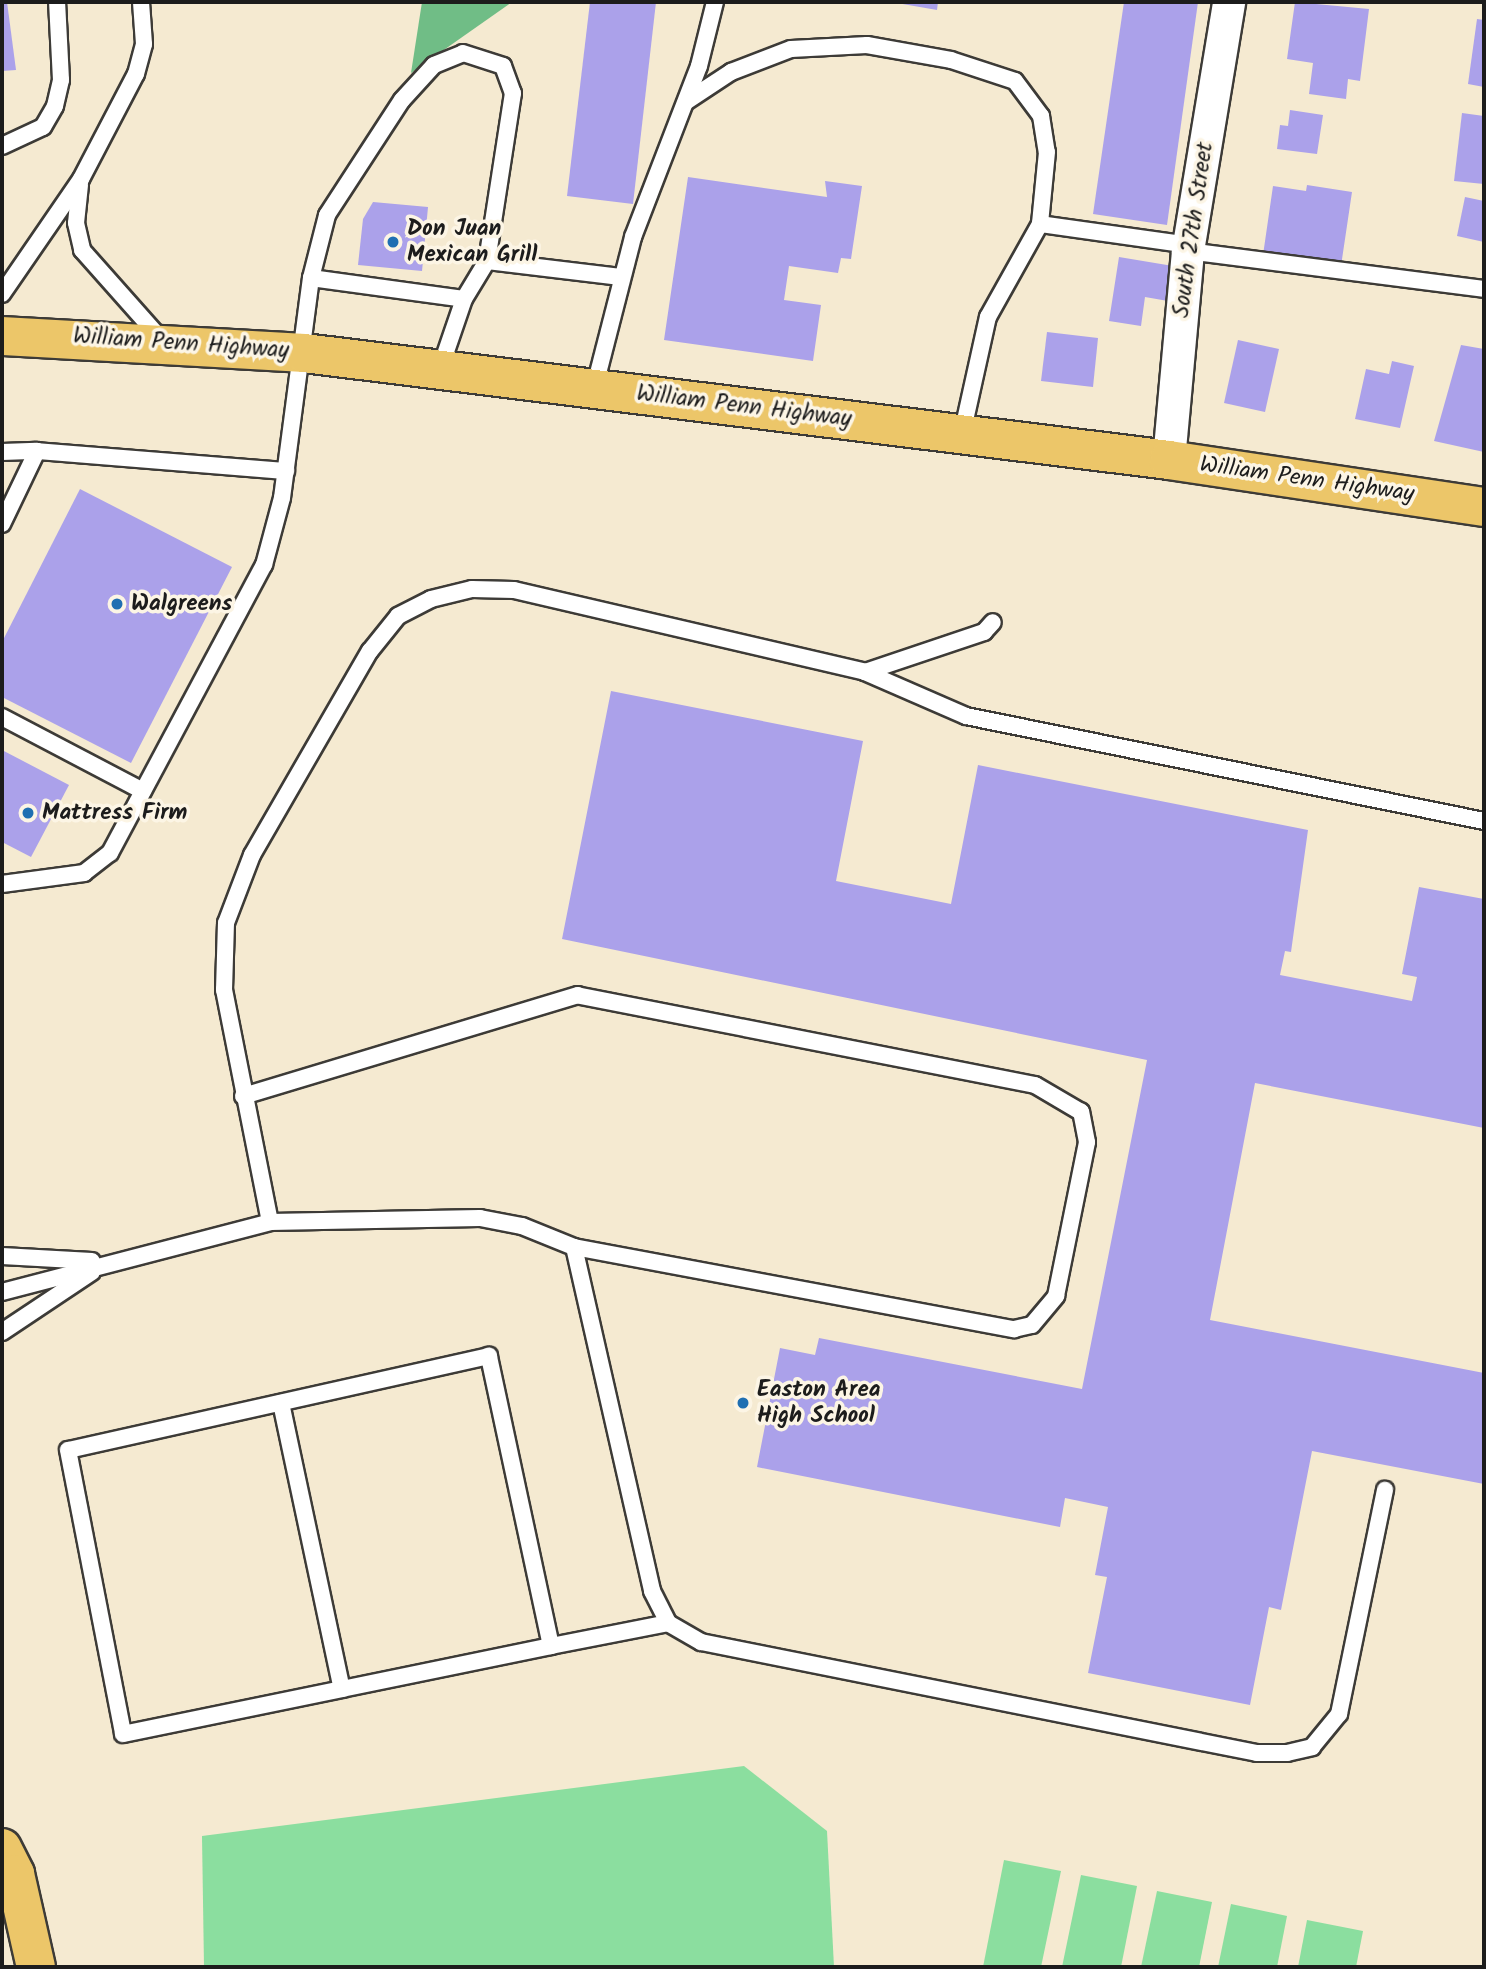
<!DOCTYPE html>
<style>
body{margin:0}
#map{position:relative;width:1486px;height:1969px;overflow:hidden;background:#f5ead1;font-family:Kalam,sans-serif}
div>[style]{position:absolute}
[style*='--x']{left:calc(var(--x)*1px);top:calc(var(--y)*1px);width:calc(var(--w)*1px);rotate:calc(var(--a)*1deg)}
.green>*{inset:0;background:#8bde9f}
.forest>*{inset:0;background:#70bd86}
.building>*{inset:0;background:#aba1ea}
.roads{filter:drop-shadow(2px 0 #3d3b37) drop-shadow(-2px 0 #3d3b37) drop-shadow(0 2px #3d3b37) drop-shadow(0 -2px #3d3b37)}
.service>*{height:16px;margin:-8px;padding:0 8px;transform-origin:8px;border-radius:8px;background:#fff}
.minor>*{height:32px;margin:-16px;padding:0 16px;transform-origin:16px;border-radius:16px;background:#fff}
.primary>*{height:38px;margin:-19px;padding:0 19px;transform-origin:19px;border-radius:19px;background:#ecc669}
.dots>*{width:19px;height:19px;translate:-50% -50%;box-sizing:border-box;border:4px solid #fcf5e5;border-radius:50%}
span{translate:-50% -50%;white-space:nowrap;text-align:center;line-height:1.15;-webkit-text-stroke:7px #fcf5e5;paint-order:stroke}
.poi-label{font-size:23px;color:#1c1c1c;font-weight:700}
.left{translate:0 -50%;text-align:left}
.street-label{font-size:23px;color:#1c1c1c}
.frame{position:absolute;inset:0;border:4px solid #1c1c1c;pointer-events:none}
</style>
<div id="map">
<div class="green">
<i style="clip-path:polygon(744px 1766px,827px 1831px,834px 1967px,204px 1967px,202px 1836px)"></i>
<i style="clip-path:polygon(1004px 1860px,1061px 1871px,1041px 1967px,983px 1967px)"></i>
<i style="clip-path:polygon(1081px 1875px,1137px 1886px,1121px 1967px,1062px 1967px)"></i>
<i style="clip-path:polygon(1157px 1891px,1212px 1902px,1199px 1967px,1141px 1967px)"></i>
<i style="clip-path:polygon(1231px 1904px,1287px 1916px,1277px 1967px,1218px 1967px)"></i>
<i style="clip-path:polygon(1307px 1920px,1363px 1931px,1356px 1967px,1298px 1967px)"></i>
</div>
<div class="forest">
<i style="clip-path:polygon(422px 2px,512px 2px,411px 73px)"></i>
</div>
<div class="building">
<i style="clip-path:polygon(2px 2px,7px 2px,16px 70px,2px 71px)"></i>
<i style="clip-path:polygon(590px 2px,656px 2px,633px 204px,567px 196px)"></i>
<i style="clip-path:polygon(891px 2px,938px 2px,937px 10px)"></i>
<i style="clip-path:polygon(1124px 2px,1198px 2px,1167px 225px,1093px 214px)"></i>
<i style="clip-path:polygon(1295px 2px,1369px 9px,1360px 81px,1348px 79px,1346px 99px,1309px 94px,1313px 63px,1287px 59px)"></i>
<i style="clip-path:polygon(1477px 19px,1484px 20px,1484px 87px,1468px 84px)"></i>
<i style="clip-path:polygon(1290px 110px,1323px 115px,1317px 154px,1277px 149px,1280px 125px,1288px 126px)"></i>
<i style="clip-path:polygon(1462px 113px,1484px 116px,1484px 184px,1454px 181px)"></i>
<i style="clip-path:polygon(688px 177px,827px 197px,825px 181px,862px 186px,851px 259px,841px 258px,838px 273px,789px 266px,784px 300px,821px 305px,813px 361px,664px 340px)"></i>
<i style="clip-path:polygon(1307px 185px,1352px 192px,1341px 266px,1263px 255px,1273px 186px,1306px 191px)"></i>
<i style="clip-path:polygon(1465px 197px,1484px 201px,1484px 242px,1457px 236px)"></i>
<i style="clip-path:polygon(373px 202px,428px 207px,422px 271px,358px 265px,363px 219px)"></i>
<i style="clip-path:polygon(1119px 257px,1173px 266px,1168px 301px,1145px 297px,1141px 326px,1109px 321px)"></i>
<i style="clip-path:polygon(1047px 332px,1098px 338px,1093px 387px,1041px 381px)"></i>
<i style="clip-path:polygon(1238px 340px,1279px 349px,1265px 412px,1224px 403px)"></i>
<i style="clip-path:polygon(1461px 345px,1484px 349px,1484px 452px,1434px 441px)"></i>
<i style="clip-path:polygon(1392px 361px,1414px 366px,1400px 428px,1355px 419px,1366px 369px,1389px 374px)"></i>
<i style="clip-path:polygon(80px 489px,232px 567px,131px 763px,2px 697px,2px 642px)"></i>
<i style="clip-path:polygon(611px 691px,863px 741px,836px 881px,951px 904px,978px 765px,1308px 830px,1291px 952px,1285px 951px,1280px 975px,1412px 1001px,1417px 977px,1402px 974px,1419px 887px,1484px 899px,1484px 1128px,1255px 1083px,1210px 1320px,1484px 1373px,1484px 1484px,1312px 1451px,1281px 1610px,1269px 1607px,1250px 1705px,1088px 1673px,1107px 1577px,1095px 1575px,1108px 1507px,1065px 1498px,1060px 1527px,757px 1467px,780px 1348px,815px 1355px,819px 1338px,1082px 1389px,1147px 1060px,562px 939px)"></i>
<i style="clip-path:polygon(2px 750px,69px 785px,31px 857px,2px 842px)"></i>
</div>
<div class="roads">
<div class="service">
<i style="--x:687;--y:101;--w:53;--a:-33.4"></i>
<i style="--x:731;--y:72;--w:64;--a:-21"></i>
<i style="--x:791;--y:49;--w:76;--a:-3"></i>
<i style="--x:867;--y:45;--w:85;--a:10.1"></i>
<i style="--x:951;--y:60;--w:67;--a:18.2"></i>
<i style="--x:1015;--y:81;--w:44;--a:53.4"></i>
<i style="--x:1041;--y:116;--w:36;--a:81"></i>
<i style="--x:1047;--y:152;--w:72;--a:95.6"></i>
<i style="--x:1040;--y:224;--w:150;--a:8"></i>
<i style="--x:2;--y:146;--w:45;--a:-24.9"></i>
<i style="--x:43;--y:127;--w:24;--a:-60"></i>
<i style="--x:55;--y:106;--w:27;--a:-77"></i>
<i style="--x:61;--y:80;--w:78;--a:-92.9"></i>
<i style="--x:80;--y:185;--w:38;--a:96"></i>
<i style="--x:76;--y:223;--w:28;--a:77"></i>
<i style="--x:82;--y:250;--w:120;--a:48.4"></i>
<i style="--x:1188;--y:251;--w:298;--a:7.3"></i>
<i style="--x:487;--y:261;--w:135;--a:6.8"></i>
<i style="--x:311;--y:278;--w:65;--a:-75.7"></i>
<i style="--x:327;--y:215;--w:137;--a:-56.9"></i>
<i style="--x:402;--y:100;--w:47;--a:-47.6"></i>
<i style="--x:434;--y:65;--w:31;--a:-22"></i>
<i style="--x:463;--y:53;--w:42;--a:18"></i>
<i style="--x:503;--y:66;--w:29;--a:70"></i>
<i style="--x:513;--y:93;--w:170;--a:98.8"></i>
<i style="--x:487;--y:261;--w:44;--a:121.2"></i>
<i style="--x:2;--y:294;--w:140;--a:-55.5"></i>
<i style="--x:81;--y:179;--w:119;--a:-62.4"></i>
<i style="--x:136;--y:74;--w:31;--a:-75"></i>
<i style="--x:144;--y:44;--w:42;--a:-94.1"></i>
<i style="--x:594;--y:389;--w:157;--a:-75.6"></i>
<i style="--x:633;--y:237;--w:183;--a:-68.9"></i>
<i style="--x:699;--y:66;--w:66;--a:-76"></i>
<i style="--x:962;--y:434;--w:120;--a:-77.5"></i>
<i style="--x:988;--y:317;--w:107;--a:-60.8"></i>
<i style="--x:2;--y:452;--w:35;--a:-2"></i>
<i style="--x:2;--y:524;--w:81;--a:-64.4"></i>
<i style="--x:37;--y:451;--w:250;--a:4.6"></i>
<i style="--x:865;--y:672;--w:126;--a:-18.6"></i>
<i style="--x:984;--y:632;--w:13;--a:-48"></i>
<i style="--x:2;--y:717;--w:159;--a:27.7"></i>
<i style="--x:2;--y:884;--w:83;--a:-7.6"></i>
<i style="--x:84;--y:873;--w:33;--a:-38"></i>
<i style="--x:110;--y:853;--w:327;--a:-61.9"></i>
<i style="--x:264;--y:565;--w:69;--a:-75"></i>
<i style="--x:282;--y:498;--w:222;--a:-82.5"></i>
<i style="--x:311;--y:278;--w:154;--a:7.8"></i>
<i style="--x:464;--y:299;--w:74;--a:108.9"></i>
<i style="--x:270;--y:1222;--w:237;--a:-101.2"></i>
<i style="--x:224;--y:990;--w:67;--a:-88.3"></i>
<i style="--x:226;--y:923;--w:73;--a:-69.1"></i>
<i style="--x:252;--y:855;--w:236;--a:-60"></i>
<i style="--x:370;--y:651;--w:45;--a:-51.3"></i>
<i style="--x:398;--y:616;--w:37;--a:-27"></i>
<i style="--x:431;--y:599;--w:42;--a:-13.7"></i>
<i style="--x:472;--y:589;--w:42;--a:1.4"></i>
<i style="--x:514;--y:590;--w:360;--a:13.1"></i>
<i style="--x:865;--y:672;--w:110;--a:23.5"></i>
<i style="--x:966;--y:716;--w:529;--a:11.46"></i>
<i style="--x:574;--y:1247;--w:353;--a:77.2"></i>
<i style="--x:652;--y:1591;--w:36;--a:63"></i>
<i style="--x:668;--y:1623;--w:38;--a:30"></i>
<i style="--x:701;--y:1642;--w:567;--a:11.29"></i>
<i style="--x:1257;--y:1753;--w:30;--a:0"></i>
<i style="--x:1287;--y:1753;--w:26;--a:-13"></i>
<i style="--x:1312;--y:1747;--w:43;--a:-50.7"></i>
<i style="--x:1339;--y:1714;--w:229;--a:-78.4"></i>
<i style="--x:2;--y:1256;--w:90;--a:3.2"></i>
<i style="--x:2;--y:1292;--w:277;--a:-14.6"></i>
<i style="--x:270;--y:1222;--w:210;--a:-1.1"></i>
<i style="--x:480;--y:1218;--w:43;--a:10.8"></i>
<i style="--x:522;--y:1226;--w:56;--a:22"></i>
<i style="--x:574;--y:1247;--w:448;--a:10.6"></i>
<i style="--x:1014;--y:1329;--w:18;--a:-13"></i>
<i style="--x:1032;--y:1325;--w:38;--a:-50"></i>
<i style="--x:1056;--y:1296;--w:157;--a:-78.6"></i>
<i style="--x:1087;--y:1142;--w:31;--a:-101"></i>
<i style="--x:1081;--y:1112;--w:53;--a:-149.6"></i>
<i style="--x:1035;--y:1085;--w:466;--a:-168.9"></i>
<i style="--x:578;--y:995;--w:350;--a:163.2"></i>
<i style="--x:2;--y:1332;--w:108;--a:-33.7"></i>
<i style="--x:281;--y:1403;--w:292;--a:78"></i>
<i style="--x:551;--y:1646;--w:297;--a:-102.1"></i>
<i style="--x:489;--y:1356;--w:431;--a:167.4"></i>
<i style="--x:68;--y:1450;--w:289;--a:79"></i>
<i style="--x:123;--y:1734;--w:224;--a:-11.6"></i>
<i style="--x:342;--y:1689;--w:213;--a:-11.6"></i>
<i style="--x:551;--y:1646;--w:119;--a:-11.1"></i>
</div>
<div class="minor">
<i style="--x:1169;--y:460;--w:210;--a:-84.8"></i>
<i style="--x:1188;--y:251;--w:252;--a:-80.6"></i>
</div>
<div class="primary">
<i style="--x:2;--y:336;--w:302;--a:3.2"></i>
<i style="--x:304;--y:353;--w:872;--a:7.05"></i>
<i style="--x:1169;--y:460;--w:318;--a:8.5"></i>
<i style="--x:2;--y:1848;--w:29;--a:63"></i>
<i style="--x:15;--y:1874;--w:95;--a:77.3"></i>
</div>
</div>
<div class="dots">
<i style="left:393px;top:242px;background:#1f6fb2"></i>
<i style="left:117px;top:604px;background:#1f6fb2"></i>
<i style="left:28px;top:813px;background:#1f6fb2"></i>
<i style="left:743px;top:1403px;background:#1f6fb2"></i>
</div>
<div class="poi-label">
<span class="left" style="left:407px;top:242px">Don Juan<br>Mexican Grill</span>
<span class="left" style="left:131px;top:604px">Walgreens</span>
<span class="left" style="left:42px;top:813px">Mattress Firm</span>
<span class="left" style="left:757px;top:1403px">Easton Area<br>High School</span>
</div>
<div class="street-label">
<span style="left:1194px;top:230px;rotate:-82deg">South 27th Street</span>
<span style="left:181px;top:344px;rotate:4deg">William Penn Highway</span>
<span style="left:744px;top:407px;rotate:7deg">William Penn Highway</span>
<span style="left:1307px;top:480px;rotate:8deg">William Penn Highway</span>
</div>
<div class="frame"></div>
</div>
